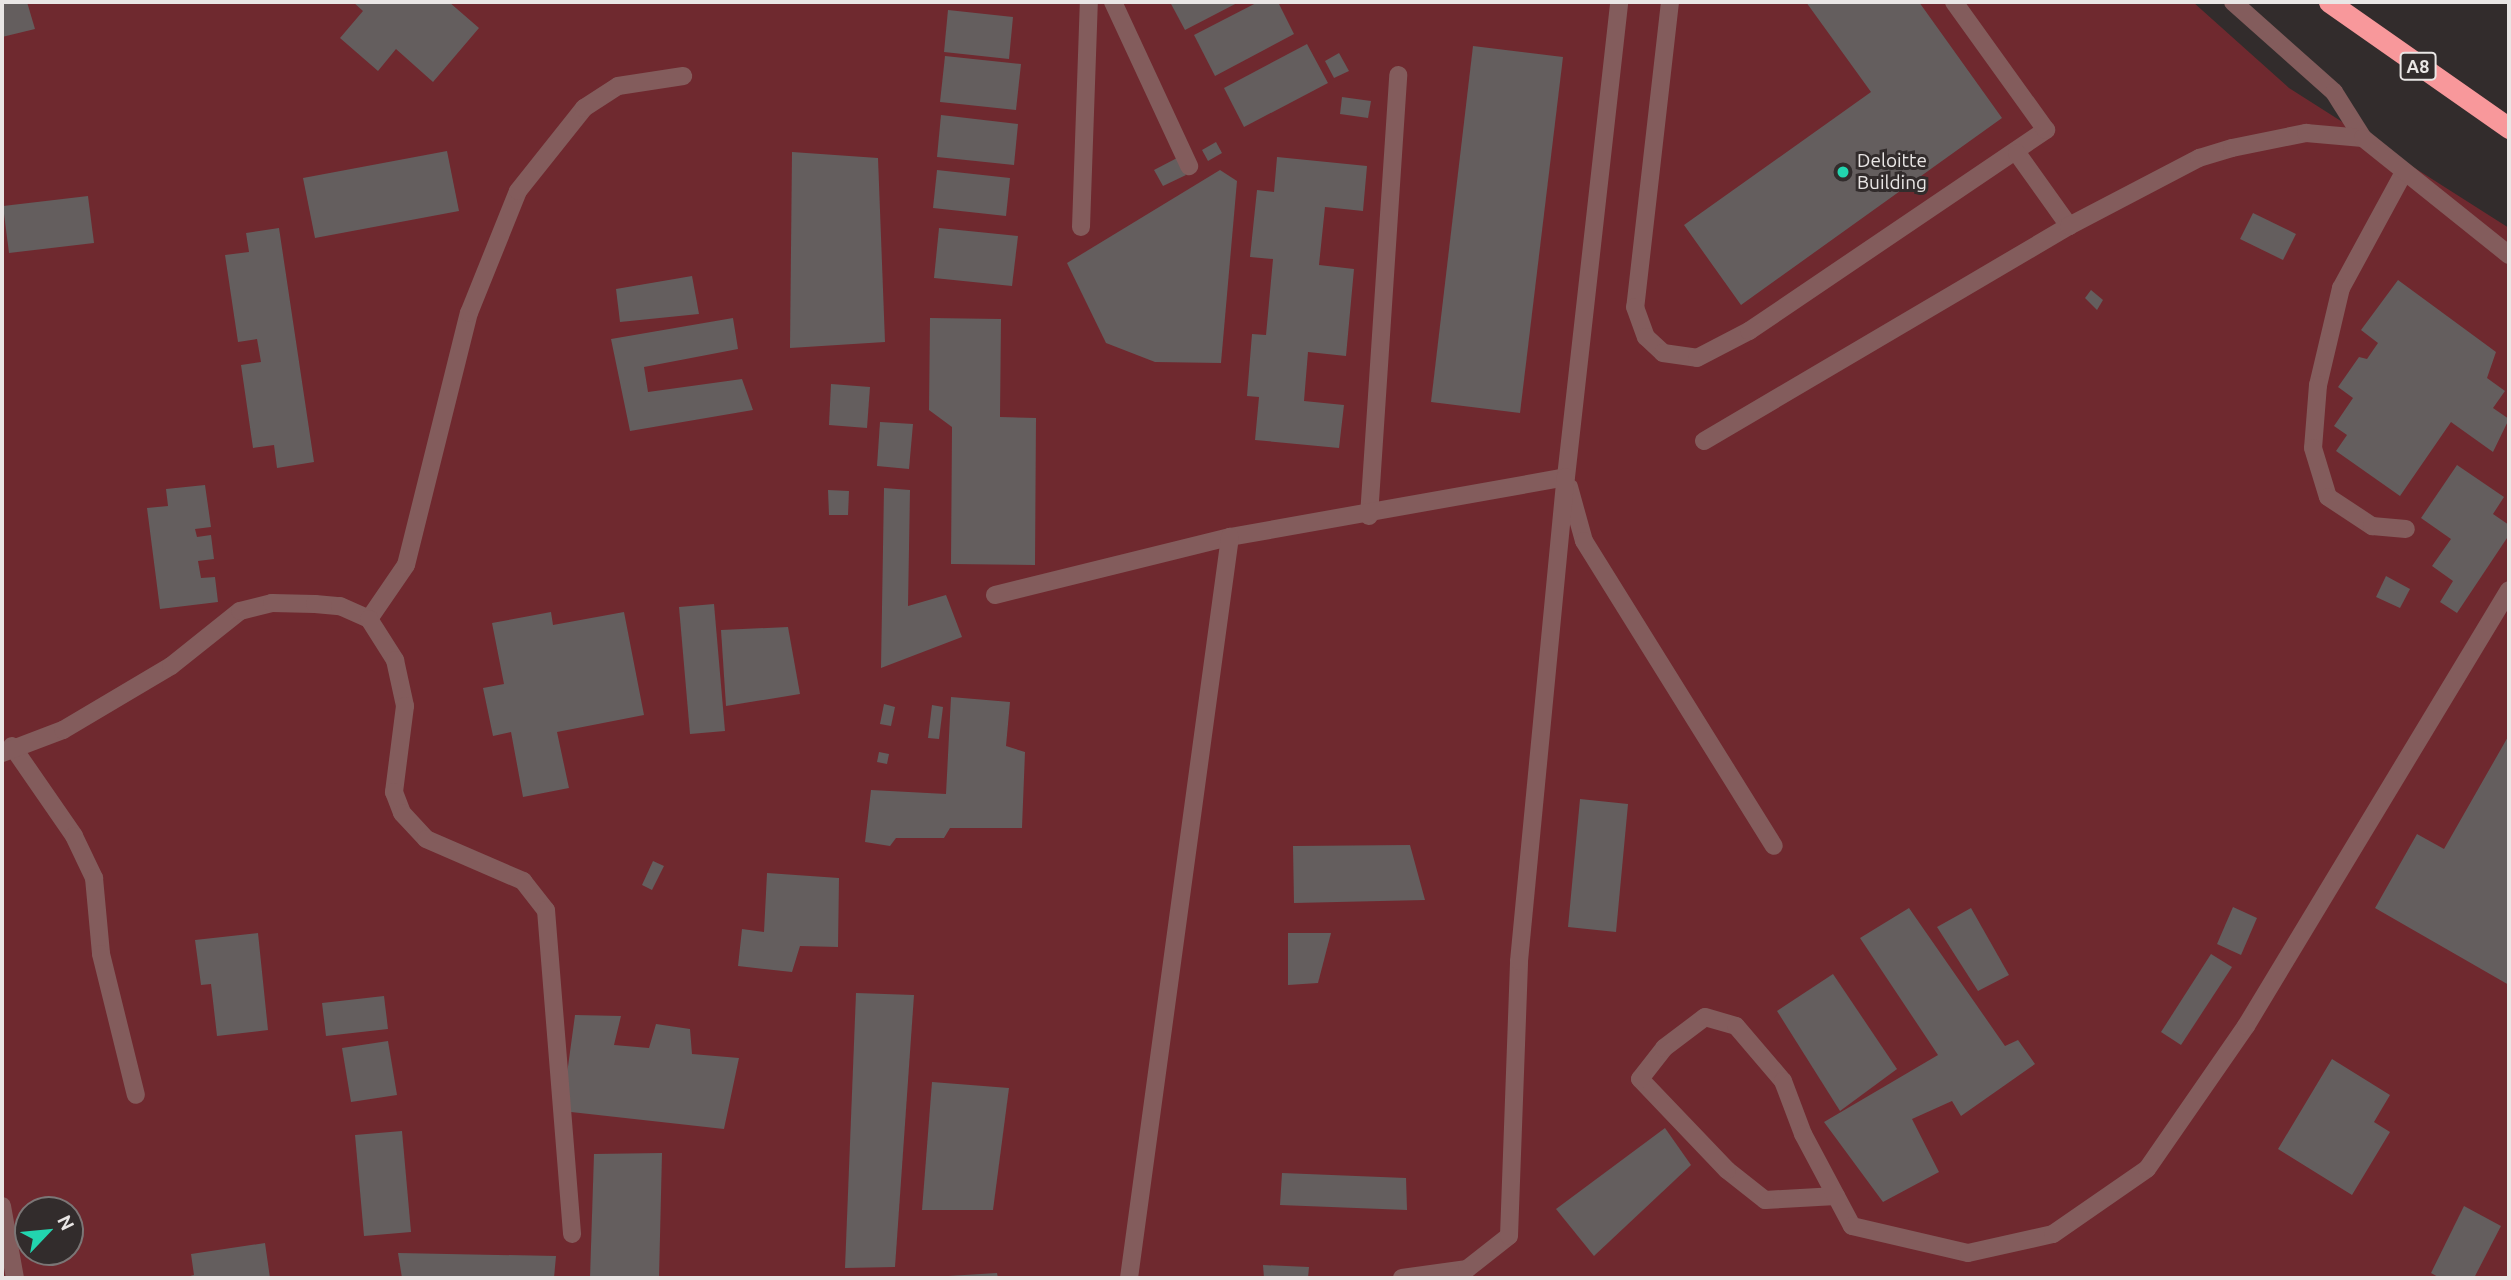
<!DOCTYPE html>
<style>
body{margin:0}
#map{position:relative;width:2511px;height:1280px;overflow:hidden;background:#322c2c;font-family:Ubuntu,sans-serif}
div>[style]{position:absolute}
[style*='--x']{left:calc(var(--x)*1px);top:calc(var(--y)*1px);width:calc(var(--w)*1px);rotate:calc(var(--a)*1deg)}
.green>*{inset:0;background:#6f292f}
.building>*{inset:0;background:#645e5e}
.lane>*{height:18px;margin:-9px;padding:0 9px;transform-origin:9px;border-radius:9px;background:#835c5c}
.street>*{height:18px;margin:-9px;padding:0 9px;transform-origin:9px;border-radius:9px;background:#835c5c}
.highway>*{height:21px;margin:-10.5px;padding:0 10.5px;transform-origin:10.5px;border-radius:10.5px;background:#f8989b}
.dots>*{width:19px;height:19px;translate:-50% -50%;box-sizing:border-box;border:4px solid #322c2c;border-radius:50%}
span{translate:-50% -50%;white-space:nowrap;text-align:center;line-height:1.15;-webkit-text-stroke:6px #322c2c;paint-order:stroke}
.shield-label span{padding:2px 5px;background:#322c2c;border:2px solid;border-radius:5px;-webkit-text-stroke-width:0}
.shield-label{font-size:18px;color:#e9e6e5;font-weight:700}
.poi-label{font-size:19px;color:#e9e6e5}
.left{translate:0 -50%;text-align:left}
.frame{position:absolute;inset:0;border:4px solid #e9e6e5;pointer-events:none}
.north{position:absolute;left:14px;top:1196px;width:70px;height:70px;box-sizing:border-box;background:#322c2c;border:2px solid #7b7676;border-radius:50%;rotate:64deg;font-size:19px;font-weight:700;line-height:28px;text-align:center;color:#e9e6e5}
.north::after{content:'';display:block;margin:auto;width:24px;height:32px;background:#22d5af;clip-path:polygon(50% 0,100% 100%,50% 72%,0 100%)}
</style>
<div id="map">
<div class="green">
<i style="clip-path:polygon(evenodd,2px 2px,2193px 2px,2289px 88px,2509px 228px,2509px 1278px,2px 1278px,2px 2px,28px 1210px,70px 1210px,70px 1252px,28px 1252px,28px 1210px)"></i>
</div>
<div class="building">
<i style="clip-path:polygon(2px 2px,27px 2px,35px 29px,2px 37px)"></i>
<i style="clip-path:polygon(353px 2px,449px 2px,479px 28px,433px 82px,396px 49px,378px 71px,340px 38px,363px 11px)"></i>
<i style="clip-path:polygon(1170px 2px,1239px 2px,1185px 30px)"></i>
<i style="clip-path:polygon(1258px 2px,1278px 2px,1294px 34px,1215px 76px,1194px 35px)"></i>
<i style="clip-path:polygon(1806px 2px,1919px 2px,2002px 118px,1741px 305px,1684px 225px,1871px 92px)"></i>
<i style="clip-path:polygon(948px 10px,1013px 17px,1009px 59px,944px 52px)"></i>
<i style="clip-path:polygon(1307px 44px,1328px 83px,1244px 127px,1224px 88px)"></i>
<i style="clip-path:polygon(1473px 46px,1563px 57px,1520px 413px,1431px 402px)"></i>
<i style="clip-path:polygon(1339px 53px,1349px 71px,1334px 78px,1325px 61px)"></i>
<i style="clip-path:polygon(945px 56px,1021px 64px,1016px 110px,940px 102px)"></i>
<i style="clip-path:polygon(1342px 97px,1371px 101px,1368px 118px,1340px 114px)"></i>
<i style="clip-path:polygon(941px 115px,1018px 124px,1014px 165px,937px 157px)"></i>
<i style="clip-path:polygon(1216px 142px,1222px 153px,1208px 161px,1202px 150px)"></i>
<i style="clip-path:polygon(447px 151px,459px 211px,315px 238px,303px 178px)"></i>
<i style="clip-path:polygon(792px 152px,878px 158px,885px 342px,790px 348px)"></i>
<i style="clip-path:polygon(1277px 157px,1367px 166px,1363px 211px,1325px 207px,1319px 265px,1354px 269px,1346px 356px,1308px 352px,1304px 401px,1344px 405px,1339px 448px,1255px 440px,1259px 397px,1247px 396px,1252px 334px,1266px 335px,1273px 259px,1250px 257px,1257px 190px,1274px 192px)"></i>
<i style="clip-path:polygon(1177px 158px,1186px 175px,1163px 186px,1154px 170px)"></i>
<i style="clip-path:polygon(937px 170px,1010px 178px,1006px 216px,933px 208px)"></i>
<i style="clip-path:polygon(1220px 170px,1237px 181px,1221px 363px,1155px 362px,1106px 343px,1067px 263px)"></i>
<i style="clip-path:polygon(88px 196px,94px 243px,9px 253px,3px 206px)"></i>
<i style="clip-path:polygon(2253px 213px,2296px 234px,2283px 260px,2240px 239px)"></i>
<i style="clip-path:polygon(279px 228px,314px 462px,277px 468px,274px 445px,253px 448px,241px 365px,261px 362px,257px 339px,238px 342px,225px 255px,249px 252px,246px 233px)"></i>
<i style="clip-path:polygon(939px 228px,1018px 236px,1012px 286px,934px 278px)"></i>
<i style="clip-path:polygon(692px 276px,699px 314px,620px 322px,616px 289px)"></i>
<i style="clip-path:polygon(2398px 280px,2496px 352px,2487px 378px,2505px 391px,2493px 408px,2509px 419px,2493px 452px,2451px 422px,2400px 496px,2336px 451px,2347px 435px,2334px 426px,2353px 398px,2338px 387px,2359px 357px,2367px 359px,2378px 343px,2361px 330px)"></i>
<i style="clip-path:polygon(2091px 290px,2103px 300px,2097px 310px,2085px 298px)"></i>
<i style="clip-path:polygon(733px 318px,738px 349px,644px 367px,648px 392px,742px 379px,753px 410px,630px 431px,611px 339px)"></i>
<i style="clip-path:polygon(930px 318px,1001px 319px,1000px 417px,1036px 418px,1035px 565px,951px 564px,952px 427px,929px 410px)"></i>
<i style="clip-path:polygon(831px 384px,870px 387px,867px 428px,829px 425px)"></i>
<i style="clip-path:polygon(880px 422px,913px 424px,909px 469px,877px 466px)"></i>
<i style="clip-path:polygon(2457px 465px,2504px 497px,2493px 514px,2509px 525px,2509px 535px,2457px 613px,2440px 602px,2453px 581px,2432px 566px,2451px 539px,2421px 518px)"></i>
<i style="clip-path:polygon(205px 485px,211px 527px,195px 529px,197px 537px,211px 535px,214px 559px,198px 561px,201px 578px,215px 577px,218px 602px,160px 609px,147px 508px,168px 506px,166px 489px)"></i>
<i style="clip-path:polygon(884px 488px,910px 490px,908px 606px,946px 595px,962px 637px,881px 668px)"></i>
<i style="clip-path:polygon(828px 490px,849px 491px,848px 515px,829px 515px)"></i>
<i style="clip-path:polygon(2386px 576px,2410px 589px,2400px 608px,2376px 597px)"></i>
<i style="clip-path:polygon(714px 604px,725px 731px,690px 734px,679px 607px)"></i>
<i style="clip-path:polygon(551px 612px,553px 625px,624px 612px,644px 715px,557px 732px,569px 788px,523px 797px,511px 732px,493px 736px,483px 688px,504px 684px,492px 623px)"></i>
<i style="clip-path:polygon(788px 627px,800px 694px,726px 706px,721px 630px)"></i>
<i style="clip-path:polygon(951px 697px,1010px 702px,1006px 746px,1025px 752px,1022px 828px,950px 828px,944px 838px,896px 838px,890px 846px,865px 842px,871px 790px,946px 794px)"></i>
<i style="clip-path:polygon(884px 704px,895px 707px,891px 726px,880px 724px)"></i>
<i style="clip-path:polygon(932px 705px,943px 707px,939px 739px,928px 738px)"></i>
<i style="clip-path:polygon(2509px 735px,2509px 985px,2375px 908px,2417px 834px,2444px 849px)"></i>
<i style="clip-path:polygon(879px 752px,889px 754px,887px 764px,877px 762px)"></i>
<i style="clip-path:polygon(1580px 799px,1628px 804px,1616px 932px,1568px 927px)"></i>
<i style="clip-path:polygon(1410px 845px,1425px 900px,1294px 903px,1293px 846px)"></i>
<i style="clip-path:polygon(653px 861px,664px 866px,652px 890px,642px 885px)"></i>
<i style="clip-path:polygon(767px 873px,839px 878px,838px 947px,800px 946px,792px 972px,738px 966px,742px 929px,764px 932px)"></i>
<i style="clip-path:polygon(2233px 907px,2257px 918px,2241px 955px,2217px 944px)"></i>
<i style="clip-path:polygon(1909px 908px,2005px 1046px,2018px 1040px,2035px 1064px,1961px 1116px,1952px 1101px,1912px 1119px,1939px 1172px,1883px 1202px,1824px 1122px,1938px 1055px,1860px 938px)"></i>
<i style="clip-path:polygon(1971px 908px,2009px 975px,1978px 991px,1937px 927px)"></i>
<i style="clip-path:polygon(258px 933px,268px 1030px,217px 1036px,211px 984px,201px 985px,195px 940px)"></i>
<i style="clip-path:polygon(1288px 933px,1331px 933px,1318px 983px,1288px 985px)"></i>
<i style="clip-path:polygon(2211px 954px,2232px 967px,2181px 1045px,2161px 1032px)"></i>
<i style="clip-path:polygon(1833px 974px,1897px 1069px,1840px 1111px,1777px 1011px)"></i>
<i style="clip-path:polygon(856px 993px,914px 995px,895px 1267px,845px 1268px)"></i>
<i style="clip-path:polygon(384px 996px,388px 1029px,326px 1036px,322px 1003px)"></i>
<i style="clip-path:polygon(575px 1015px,621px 1016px,614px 1045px,649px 1048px,656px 1024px,690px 1029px,692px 1054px,739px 1058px,724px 1129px,562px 1111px)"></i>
<i style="clip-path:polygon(388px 1041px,397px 1095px,351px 1102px,342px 1048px)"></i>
<i style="clip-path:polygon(2332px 1059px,2390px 1095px,2374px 1122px,2390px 1132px,2352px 1195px,2278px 1149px)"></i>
<i style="clip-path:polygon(932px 1082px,1009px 1088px,993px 1210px,922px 1210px)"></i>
<i style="clip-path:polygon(1665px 1128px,1691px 1165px,1594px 1256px,1556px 1209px)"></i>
<i style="clip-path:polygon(402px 1131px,411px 1232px,364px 1236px,355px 1135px)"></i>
<i style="clip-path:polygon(662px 1153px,659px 1278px,590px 1278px,594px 1154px)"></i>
<i style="clip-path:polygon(1282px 1173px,1406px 1178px,1407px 1210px,1280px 1205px)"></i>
<i style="clip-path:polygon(2464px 1206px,2501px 1226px,2474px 1278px,2440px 1278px,2431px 1273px)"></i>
<i style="clip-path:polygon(265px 1243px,270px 1278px,182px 1278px,194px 1275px,191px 1254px)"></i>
<i style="clip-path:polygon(398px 1253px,556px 1256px,554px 1278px,402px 1278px)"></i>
<i style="clip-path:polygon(1263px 1265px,1309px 1267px,1308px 1278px,1264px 1278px)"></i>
<i style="clip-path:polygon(997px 1273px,998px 1278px,948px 1278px,948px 1276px)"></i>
</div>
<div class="lane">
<i style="--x:1113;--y:2;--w:181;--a:65.1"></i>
<i style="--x:1670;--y:2;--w:307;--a:96.5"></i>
<i style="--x:1635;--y:307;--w:32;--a:70"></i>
<i style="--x:1646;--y:337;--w:23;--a:43"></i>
<i style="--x:1663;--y:353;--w:34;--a:8"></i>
<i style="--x:1697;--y:358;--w:59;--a:-27.4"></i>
<i style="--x:1749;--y:331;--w:359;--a:-34.1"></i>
<i style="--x:2046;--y:130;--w:158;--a:-125.7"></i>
<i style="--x:2233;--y:2;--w:135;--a:41.7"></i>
<i style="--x:2334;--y:92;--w:54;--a:57.8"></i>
<i style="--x:2017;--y:153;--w:90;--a:54.5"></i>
<i style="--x:2403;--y:174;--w:130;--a:118.5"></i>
<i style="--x:2341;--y:288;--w:100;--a:103.3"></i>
<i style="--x:2318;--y:385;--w:63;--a:94.5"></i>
<i style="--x:2313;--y:448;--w:51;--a:73"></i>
<i style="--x:2328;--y:497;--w:53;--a:33.4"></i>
<i style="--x:2372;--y:526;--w:34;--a:5"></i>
<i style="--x:1081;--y:227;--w:225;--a:-88"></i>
<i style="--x:1704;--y:441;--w:424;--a:-30.5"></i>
<i style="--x:2069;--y:226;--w:147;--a:-27.6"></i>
<i style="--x:2199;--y:158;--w:34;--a:-17"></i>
<i style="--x:2232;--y:148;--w:76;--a:-11.5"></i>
<i style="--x:2306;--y:133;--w:57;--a:5"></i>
<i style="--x:2363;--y:138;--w:187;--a:38.7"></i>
<i style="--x:1569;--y:487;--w:56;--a:74.5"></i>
<i style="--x:1584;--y:541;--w:359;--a:58.1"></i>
<i style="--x:1369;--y:516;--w:442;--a:-86.2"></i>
<i style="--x:995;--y:595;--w:242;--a:-13.9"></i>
<i style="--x:1230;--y:537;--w:341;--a:-10.1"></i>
<i style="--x:1566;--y:477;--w:478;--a:-83.6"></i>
<i style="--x:1836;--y:1196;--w:71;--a:176.8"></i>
<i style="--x:1765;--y:1200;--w:48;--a:-141.7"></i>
<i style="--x:1727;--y:1170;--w:126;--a:-133.7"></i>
<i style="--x:1640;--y:1079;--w:39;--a:-52"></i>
<i style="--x:1664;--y:1048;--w:51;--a:-37.1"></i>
<i style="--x:1705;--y:1017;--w:32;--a:16"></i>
<i style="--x:1736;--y:1026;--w:72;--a:49.5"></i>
<i style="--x:1783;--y:1081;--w:57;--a:69.3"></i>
<i style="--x:1803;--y:1134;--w:104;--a:62"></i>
<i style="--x:1852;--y:1226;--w:119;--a:13.1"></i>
<i style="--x:1968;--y:1253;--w:87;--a:-12.6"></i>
<i style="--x:2053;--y:1234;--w:114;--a:-34.7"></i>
<i style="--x:2147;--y:1169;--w:174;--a:-55.3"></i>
<i style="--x:2246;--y:1026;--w:509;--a:-58.9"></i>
<i style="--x:1129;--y:1278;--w:748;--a:-82.24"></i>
<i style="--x:1402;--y:1278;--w:66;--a:-7.9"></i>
<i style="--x:1467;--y:1269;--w:53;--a:-38.2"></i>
<i style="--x:1509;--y:1236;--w:275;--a:-87.9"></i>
<i style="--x:1519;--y:961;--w:486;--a:-84.5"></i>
</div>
<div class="street">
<i style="--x:369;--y:619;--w:65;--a:-55.6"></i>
<i style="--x:406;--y:565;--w:260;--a:-76"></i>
<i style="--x:469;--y:313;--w:131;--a:-68.1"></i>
<i style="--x:518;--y:191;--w:106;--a:-51.5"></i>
<i style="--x:584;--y:108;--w:40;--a:-32.9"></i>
<i style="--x:618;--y:86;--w:66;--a:-8.7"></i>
<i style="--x:12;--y:746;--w:109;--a:55.4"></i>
<i style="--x:74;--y:836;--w:47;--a:64.5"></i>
<i style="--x:94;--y:878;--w:76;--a:84.7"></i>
<i style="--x:101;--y:954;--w:145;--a:76.1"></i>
<i style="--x:2;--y:753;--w:65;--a:-20.7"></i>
<i style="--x:63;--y:730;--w:126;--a:-30.7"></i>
<i style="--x:171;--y:666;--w:88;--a:-38.6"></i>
<i style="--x:240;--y:611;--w:33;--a:-14"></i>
<i style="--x:272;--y:603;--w:43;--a:1.3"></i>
<i style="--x:315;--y:604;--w:25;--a:5"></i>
<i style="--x:340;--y:606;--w:32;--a:24"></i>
<i style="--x:369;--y:619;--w:49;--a:57.6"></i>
<i style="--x:395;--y:660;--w:47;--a:77.7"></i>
<i style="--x:405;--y:706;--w:87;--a:97.3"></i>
<i style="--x:394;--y:792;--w:22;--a:69"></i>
<i style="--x:402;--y:813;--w:35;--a:47"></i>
<i style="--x:426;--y:839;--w:106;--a:23.4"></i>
<i style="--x:523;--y:881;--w:37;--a:52"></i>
<i style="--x:546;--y:910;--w:325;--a:85.4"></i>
<i style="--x:2;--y:1206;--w:73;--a:79.8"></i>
</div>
<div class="highway">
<i style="--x:2329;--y:2;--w:220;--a:35"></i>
</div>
<div class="dots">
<i style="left:1843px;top:172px;background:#22d5af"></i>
</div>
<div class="shield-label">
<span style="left:2418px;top:66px">A8</span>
</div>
<div class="poi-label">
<span class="left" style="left:1857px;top:172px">Deloitte<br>Building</span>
</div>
<div class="frame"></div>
<div class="north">N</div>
</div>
